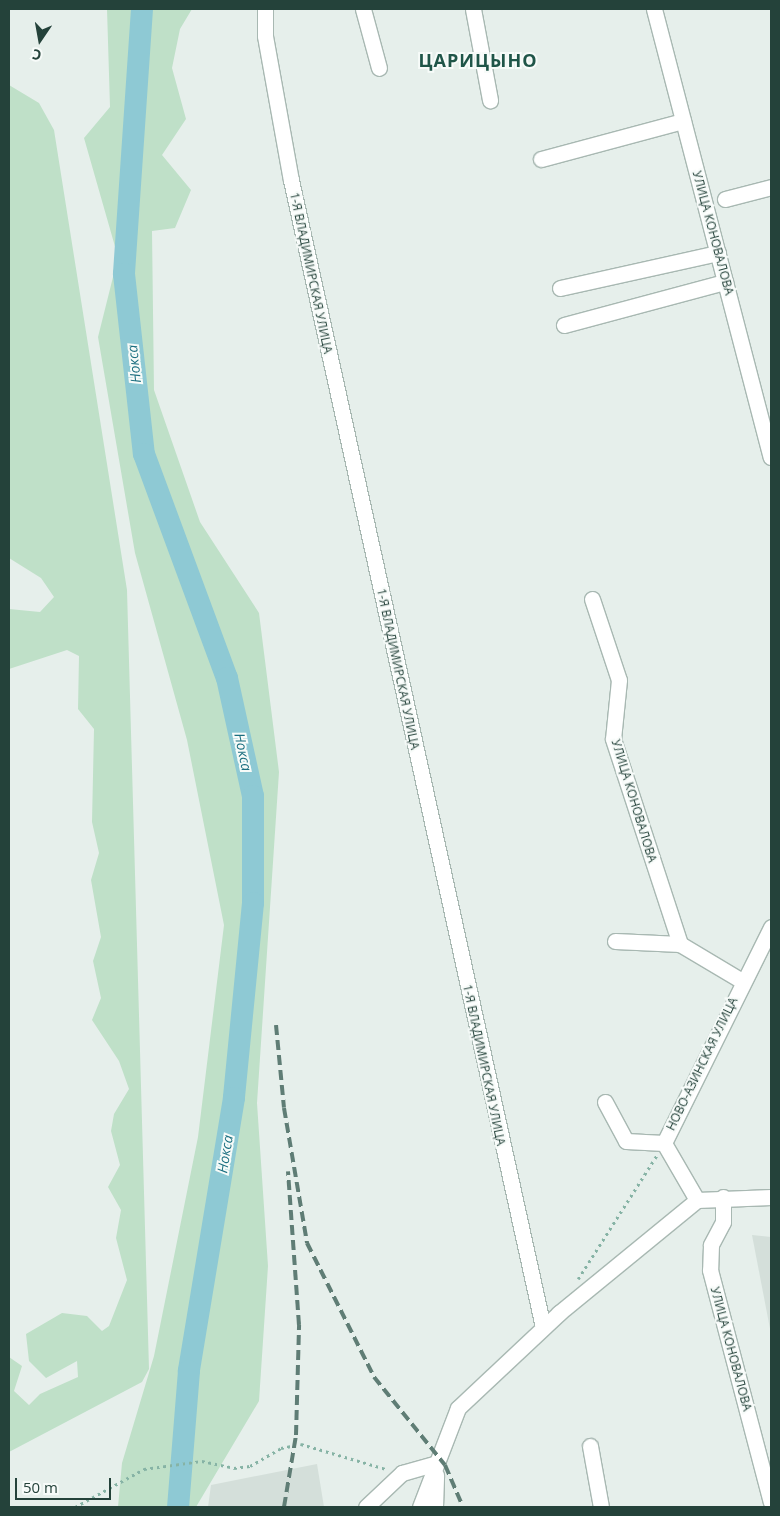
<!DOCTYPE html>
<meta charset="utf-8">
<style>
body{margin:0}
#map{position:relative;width:780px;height:1516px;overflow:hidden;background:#e6efeb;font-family:"Open Sans",sans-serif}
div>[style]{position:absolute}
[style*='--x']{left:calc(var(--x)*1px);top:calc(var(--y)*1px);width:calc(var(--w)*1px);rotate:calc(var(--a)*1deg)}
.built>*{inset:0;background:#d4dfda}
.green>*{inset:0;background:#bfe0c8}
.river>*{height:22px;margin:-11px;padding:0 11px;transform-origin:11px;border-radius:11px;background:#8ec9d4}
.path>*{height:2.5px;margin-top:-1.25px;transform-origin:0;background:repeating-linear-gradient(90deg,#86b3a5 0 2.5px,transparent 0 6.5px)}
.roads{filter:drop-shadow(1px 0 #a8b8b2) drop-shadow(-1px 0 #a8b8b2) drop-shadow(0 1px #a8b8b2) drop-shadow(0 -1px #a8b8b2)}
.minor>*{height:15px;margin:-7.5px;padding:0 7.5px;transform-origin:7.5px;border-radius:7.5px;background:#fff}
.rail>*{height:4px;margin-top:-2px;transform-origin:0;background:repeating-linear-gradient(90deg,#5f7d75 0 10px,transparent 0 15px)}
span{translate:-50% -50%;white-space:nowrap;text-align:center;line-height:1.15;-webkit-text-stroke:4px #f7fbf9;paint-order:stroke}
.street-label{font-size:12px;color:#24423a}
.water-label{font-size:14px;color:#1c6f80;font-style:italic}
.district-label{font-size:18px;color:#1f5548;font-weight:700;letter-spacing:1px}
.frame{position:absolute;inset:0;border:10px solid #24423a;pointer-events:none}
.north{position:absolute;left:15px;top:15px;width:50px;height:50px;-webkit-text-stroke:4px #f7fbf9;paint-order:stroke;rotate:192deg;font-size:14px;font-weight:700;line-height:20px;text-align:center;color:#24423a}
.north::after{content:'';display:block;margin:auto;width:18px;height:22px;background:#24423a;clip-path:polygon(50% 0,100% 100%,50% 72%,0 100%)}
.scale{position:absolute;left:15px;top:1478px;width:96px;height:22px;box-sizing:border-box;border:2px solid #24423a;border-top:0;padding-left:6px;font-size:15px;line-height:18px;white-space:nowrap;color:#24423a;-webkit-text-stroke:4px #f7fbf9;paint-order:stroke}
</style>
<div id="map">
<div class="built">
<i style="clip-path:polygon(752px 1235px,771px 1237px,771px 1334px)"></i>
<i style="clip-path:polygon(317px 1464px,324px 1507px,208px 1507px,211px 1485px)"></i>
</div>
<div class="green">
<i style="clip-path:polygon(107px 9px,192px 9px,180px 29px,172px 68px,186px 119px,162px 155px,191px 190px,175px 228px,152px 231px,154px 390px,200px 522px,259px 613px,279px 772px,257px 1103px,268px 1266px,259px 1401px,196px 1507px,118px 1507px,122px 1463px,154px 1356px,198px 1137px,224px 925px,187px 740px,135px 553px,98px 337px,118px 257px,84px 138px,110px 107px)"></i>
<i style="clip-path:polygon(9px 85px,39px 103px,54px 130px,127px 590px,149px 1369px,142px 1382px,9px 1452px,9px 1357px,22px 1366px,14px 1391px,29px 1405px,40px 1394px,78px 1377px,77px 1361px,46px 1378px,29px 1361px,26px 1334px,62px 1313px,87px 1316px,102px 1331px,109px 1326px,127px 1280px,116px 1238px,121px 1210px,108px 1187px,120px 1165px,111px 1131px,114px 1114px,129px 1089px,119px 1061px,92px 1020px,101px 998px,93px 961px,101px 937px,91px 880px,99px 853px,92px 822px,94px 729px,78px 709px,79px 656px,67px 650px,9px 669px,9px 609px,40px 612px,54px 597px,41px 578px,9px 558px)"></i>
</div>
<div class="river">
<i style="--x:142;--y:9;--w:266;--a:93.9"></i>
<i style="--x:124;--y:274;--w:181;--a:83.7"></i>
<i style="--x:144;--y:454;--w:239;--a:69.7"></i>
<i style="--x:227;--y:678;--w:121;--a:77.6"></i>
<i style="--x:253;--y:796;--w:107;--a:90"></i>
<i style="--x:253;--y:903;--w:196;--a:95.6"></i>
<i style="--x:234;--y:1098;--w:277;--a:99.4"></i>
<i style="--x:189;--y:1371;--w:136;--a:94.6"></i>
</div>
<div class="path">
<i style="--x:578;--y:1279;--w:147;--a:-57.5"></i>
<i style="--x:75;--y:1507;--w:79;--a:-28.8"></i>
<i style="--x:144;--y:1469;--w:59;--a:-7.9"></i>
<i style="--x:202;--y:1461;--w:33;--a:12"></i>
<i style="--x:234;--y:1468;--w:16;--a:-7"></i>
<i style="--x:250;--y:1466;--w:36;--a:-30"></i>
<i style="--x:281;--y:1448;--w:20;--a:-11"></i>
<i style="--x:301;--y:1444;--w:89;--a:16.4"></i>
</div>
<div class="roads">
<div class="minor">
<i style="--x:265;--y:9;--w:27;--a:90"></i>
<i style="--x:265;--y:36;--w:146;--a:79.8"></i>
<i style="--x:291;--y:180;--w:1174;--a:77.61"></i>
<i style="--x:363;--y:9;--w:61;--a:74.8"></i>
<i style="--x:473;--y:9;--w:93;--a:79.4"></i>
<i style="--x:654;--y:9;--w:463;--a:75.4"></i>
<i style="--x:541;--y:159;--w:147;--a:-15"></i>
<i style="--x:725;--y:199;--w:48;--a:-14.6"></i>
<i style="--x:560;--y:288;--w:162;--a:-12.5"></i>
<i style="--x:564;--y:325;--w:167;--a:-15"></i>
<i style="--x:592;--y:599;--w:85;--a:71.6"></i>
<i style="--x:619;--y:680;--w:59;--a:95.8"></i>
<i style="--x:613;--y:739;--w:216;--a:71.9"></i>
<i style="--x:680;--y:944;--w:72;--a:30.8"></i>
<i style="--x:615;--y:941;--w:65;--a:2.6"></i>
<i style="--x:605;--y:1102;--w:44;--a:61.7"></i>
<i style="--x:626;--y:1141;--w:38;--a:3"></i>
<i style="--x:723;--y:1197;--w:25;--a:90"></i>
<i style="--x:723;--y:1222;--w:26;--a:118"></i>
<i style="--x:711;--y:1245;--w:25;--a:92"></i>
<i style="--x:710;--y:1270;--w:240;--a:75.3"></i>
<i style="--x:697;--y:1200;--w:66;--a:-120.1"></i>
<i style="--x:664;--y:1143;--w:241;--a:-63.6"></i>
<i style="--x:697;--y:1200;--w:74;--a:-2.3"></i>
<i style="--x:590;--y:1446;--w:62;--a:79.8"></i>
<i style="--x:366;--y:1507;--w:50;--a:-43.4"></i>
<i style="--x:402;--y:1473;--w:35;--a:-16"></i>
<i style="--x:420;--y:1507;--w:106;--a:-69"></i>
<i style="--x:458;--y:1408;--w:139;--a:-43.2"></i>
<i style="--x:559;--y:1313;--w:178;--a:-39.3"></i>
<i style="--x:435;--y:1507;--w:32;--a:-88"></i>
</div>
</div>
<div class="rail">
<i style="--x:276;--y:1025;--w:83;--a:84.5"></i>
<i style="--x:284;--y:1108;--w:137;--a:80.3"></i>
<i style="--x:307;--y:1243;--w:150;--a:63.4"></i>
<i style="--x:374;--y:1377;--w:113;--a:51.1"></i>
<i style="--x:445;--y:1465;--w:46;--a:66.8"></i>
<i style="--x:284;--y:1507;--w:73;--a:-80.5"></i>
<i style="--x:296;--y:1435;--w:110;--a:-88.4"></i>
<i style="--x:299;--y:1325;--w:154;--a:-94.1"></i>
</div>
<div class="street-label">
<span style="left:713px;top:233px;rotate:75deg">УЛИЦА КОНОВАЛОВА</span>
<span style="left:311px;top:273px;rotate:78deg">1-Я ВЛАДИМИРСКАЯ УЛИЦА</span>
<span style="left:398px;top:669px;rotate:78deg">1-Я ВЛАДИМИРСКАЯ УЛИЦА</span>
<span style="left:634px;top:801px;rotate:73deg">УЛИЦА КОНОВАЛОВА</span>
<span style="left:702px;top:1064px;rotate:-64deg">НОВО-АЗИНСКАЯ УЛИЦА</span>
<span style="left:484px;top:1065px;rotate:78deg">1-Я ВЛАДИМИРСКАЯ УЛИЦА</span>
<span style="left:731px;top:1349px;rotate:75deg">УЛИЦА КОНОВАЛОВА</span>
</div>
<div class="water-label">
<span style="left:134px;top:364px;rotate:-96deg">Нокса</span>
<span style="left:243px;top:752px;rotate:78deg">Нокса</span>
<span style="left:225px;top:1154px;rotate:-81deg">Нокса</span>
</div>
<div class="district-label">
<span style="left:478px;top:60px">ЦАРИЦЫНО</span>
</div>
<div class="frame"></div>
<div class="north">С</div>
<div class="scale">50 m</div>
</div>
